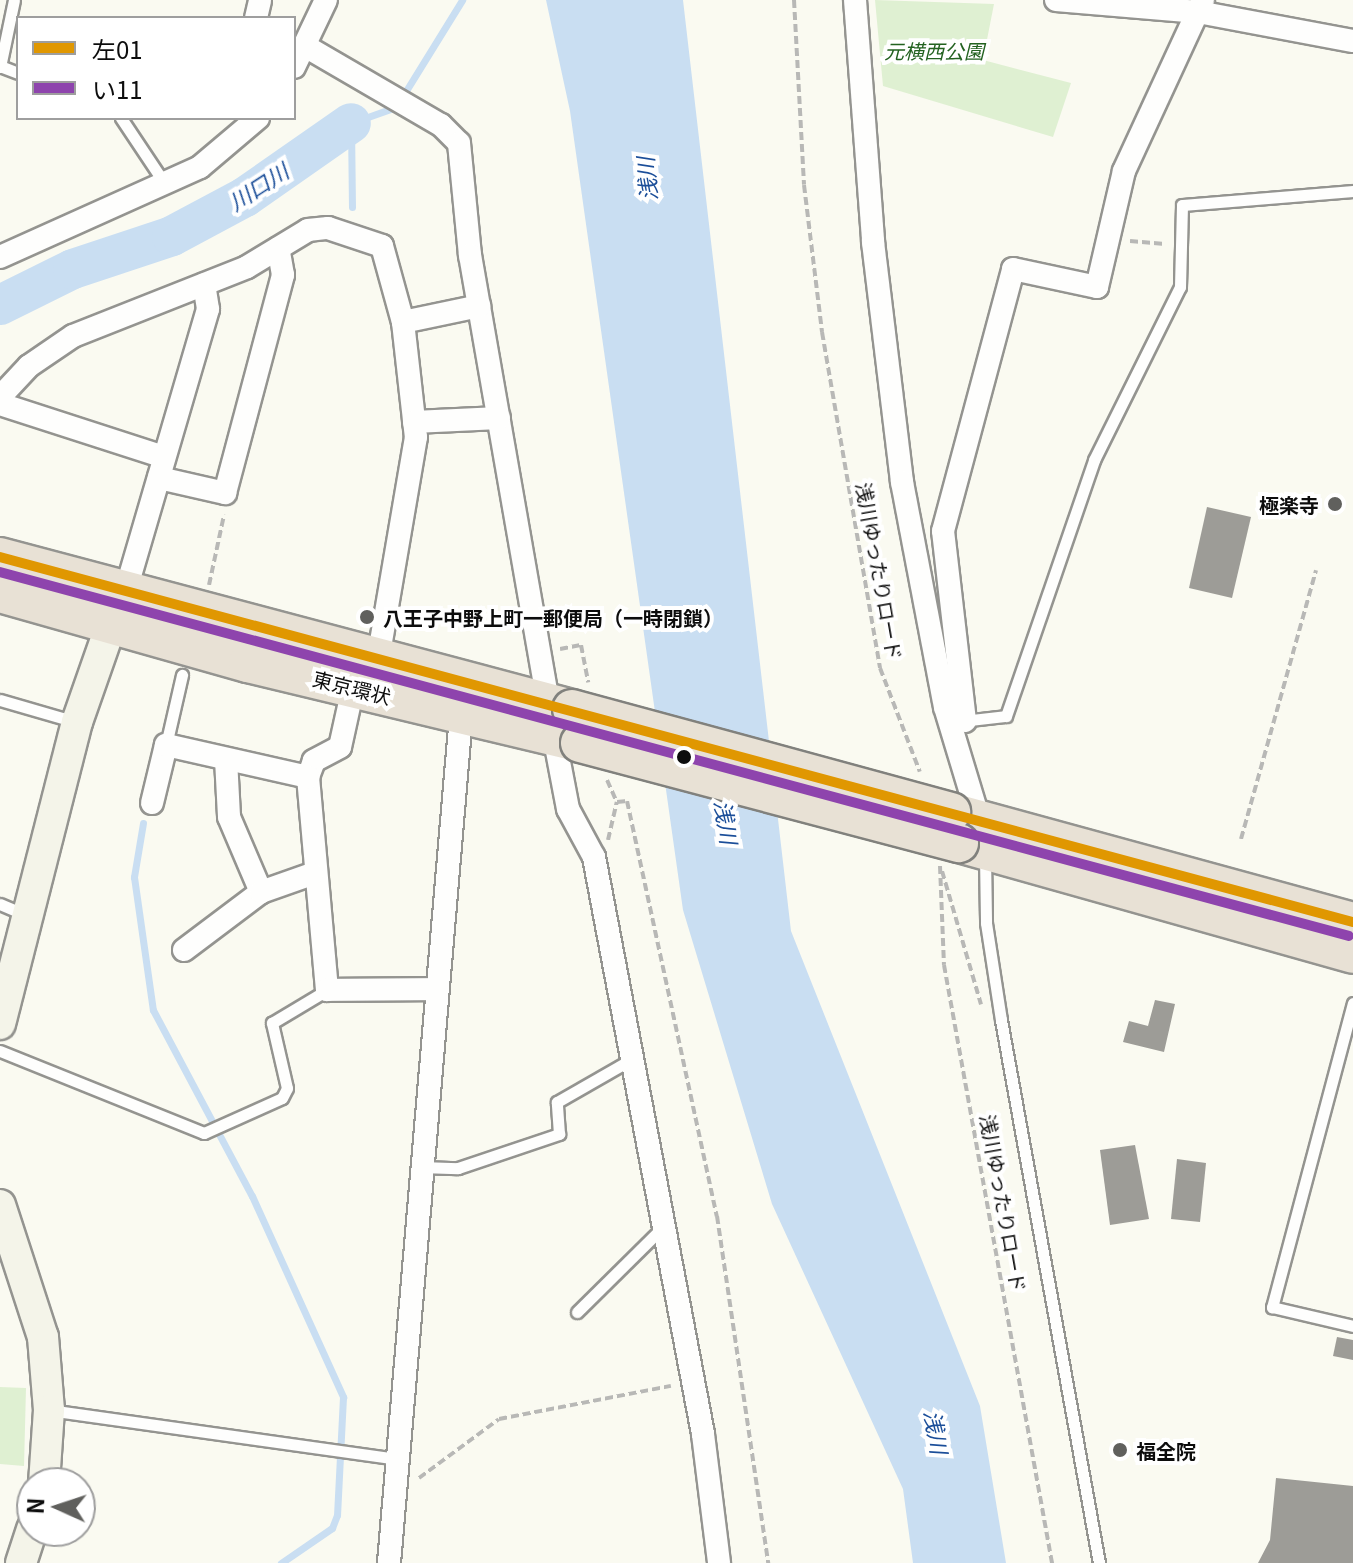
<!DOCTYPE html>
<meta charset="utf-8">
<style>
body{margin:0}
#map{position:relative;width:1353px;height:1563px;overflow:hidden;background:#fafaf1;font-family:Georgia,"Noto Sans JP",serif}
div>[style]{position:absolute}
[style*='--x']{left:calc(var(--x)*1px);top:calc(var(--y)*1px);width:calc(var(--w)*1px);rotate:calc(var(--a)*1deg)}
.green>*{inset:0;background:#dff0d2}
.water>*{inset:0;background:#c9def2}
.stream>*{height:7px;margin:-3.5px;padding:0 3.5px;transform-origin:3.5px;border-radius:3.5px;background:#c9def2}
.river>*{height:40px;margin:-20px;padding:0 20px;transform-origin:20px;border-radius:20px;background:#c9def2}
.building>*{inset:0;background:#9d9c97}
.path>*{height:4px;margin-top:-2px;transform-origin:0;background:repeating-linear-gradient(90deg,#b8b8b6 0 8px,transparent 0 12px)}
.roads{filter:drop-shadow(2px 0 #949490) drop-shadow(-2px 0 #949490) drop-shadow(0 2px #949490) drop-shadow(0 -2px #949490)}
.lane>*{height:11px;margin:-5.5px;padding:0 5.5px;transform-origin:5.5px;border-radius:5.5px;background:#fefefd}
.street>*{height:22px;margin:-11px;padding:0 11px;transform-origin:11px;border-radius:11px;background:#fefefd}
.secondary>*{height:30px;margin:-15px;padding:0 15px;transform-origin:15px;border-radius:15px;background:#f4f4e9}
.highway>*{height:38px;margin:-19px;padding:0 19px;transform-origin:19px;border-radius:19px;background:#e8e1d5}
.bridges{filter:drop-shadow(2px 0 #81817d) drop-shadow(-2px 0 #81817d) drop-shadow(0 2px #81817d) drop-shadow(0 -2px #81817d)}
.highway-bridge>*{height:38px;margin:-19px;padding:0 19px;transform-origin:19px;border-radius:19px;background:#e8e1d5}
.bus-1>*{height:10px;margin:-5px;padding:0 5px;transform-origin:5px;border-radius:5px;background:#e09701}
.bus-2>*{height:10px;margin:-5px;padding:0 5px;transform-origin:5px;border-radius:5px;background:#8e44ad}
.dots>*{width:22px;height:22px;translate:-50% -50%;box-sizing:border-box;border:4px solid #fff;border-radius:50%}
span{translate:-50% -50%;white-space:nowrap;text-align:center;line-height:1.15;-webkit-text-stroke:8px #fff;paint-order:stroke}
.park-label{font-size:20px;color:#236220;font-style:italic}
.poi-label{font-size:20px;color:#0d0d0d;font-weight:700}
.right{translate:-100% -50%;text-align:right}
.left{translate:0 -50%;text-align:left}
.street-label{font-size:20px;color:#0d0d0d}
.water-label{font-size:22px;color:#1b4e99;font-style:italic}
.legend{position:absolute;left:16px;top:16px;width:280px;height:104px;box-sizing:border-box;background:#fff;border:2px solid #9e9e9e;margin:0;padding:10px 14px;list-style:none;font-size:24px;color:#0d0d0d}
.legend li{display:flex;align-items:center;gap:16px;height:40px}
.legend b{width:40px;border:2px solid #9e9e9e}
.north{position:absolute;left:16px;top:1467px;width:80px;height:80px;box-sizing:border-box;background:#fff;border:2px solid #9e9e9e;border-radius:50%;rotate:273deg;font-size:22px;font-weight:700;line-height:32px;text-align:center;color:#0d0d0d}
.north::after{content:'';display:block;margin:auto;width:28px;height:36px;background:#60605d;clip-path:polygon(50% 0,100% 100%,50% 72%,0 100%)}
</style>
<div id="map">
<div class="green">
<i style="clip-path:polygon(875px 0,994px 4px,983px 60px,1071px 83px,1053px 137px,883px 86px)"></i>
<i style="clip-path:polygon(0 1387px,26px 1388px,24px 1466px,0 1464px)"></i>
</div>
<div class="water">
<i style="clip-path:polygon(546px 0,683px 0,791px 931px,980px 1406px,1006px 1563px,913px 1563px,903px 1489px,772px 1204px,683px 910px,570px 111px)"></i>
</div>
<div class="stream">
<i style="--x:352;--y:207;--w:84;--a:-90.7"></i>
<i style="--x:351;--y:123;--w:48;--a:-19.6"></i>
<i style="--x:396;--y:107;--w:126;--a:-58.3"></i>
<i style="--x:143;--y:823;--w:55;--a:99.5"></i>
<i style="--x:134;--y:877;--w:134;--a:81.9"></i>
<i style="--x:153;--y:1010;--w:211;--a:62"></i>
<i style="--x:252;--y:1196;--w:221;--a:65.6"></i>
<i style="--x:343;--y:1397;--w:118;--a:92.9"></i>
<i style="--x:337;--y:1515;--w:14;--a:111"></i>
<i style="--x:332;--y:1528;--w:62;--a:145.5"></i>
</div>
<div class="river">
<i style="--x:0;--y:305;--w:81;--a:-26.3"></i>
<i style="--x:73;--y:269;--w:104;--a:-18.4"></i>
<i style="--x:172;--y:236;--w:83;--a:-28.1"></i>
<i style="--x:245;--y:197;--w:129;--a:-34.9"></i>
</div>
<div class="building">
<i style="clip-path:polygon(1207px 507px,1251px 517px,1232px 598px,1189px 588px)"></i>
<i style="clip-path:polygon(1155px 1000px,1175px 1004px,1164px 1052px,1123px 1042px,1129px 1021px,1148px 1026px)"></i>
<i style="clip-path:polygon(1135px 1145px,1149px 1219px,1110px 1225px,1100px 1150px)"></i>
<i style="clip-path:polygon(1177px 1159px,1206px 1163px,1200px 1222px,1171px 1219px)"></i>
<i style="clip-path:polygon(1337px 1337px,1353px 1340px,1353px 1360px,1333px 1356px)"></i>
<i style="clip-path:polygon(1276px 1478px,1353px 1486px,1353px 1563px,1258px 1563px,1270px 1540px)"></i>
</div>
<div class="path">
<i style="--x:794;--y:0;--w:185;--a:86.9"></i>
<i style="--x:804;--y:185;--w:148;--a:83"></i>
<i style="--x:822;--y:332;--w:341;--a:80.2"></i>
<i style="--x:880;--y:668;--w:111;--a:69"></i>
<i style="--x:1130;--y:241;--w:35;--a:5"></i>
<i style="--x:209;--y:585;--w:72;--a:-77.9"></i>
<i style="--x:560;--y:649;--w:21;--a:-11"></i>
<i style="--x:581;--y:645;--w:38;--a:79"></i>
<i style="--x:607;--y:780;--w:24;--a:66"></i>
<i style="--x:1241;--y:839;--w:279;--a:-74.4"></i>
<i style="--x:608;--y:840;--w:39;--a:-77"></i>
<i style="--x:617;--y:802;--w:10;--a:-6"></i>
<i style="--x:627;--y:801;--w:425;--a:77.8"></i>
<i style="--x:717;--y:1216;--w:351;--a:81.6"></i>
<i style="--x:940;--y:866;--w:99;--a:87.7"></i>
<i style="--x:944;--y:965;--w:608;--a:79.76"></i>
<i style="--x:942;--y:871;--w:139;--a:73.7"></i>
<i style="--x:419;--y:1478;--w:99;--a:-36.4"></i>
<i style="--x:499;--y:1419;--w:175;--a:-10.9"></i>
</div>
<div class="roads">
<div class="lane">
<i style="--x:0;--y:66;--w:19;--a:21"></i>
<i style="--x:0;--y:67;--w:68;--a:-78.2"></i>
<i style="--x:121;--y:118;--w:79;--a:56.3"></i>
<i style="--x:0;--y:700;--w:79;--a:16.1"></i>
<i style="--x:962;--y:721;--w:44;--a:-6.5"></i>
<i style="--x:1006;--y:716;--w:271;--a:-71"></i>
<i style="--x:1094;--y:460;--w:193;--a:-63.6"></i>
<i style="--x:1180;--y:287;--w:82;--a:-88.6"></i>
<i style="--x:1182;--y:205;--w:172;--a:-4.7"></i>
<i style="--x:166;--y:745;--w:72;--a:-77.1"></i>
<i style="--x:985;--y:856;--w:67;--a:89.1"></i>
<i style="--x:986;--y:923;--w:98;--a:81.2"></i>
<i style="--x:1001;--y:1020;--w:552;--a:79.77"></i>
<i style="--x:0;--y:904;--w:28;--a:23"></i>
<i style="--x:1353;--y:1003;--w:315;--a:104.9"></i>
<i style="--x:1272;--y:1307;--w:83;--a:13.2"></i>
<i style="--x:0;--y:1051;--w:220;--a:21.9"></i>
<i style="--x:204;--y:1133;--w:85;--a:-24.2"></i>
<i style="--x:282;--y:1098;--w:11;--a:-63"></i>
<i style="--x:287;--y:1088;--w:67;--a:-103"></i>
<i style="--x:272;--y:1023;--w:64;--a:-31"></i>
<i style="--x:420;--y:1167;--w:38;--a:2"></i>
<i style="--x:458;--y:1168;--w:107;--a:-18.6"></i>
<i style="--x:559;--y:1134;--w:32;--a:-94"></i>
<i style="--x:557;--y:1102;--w:86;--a:-29.8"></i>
<i style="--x:577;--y:1312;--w:122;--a:-44.7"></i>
<i style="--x:49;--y:1410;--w:351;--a:8"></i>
</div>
<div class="street">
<i style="--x:855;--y:0;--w:243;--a:85.7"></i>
<i style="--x:873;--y:242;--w:242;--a:83.1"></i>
<i style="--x:902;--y:482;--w:229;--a:79.2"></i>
<i style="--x:945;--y:707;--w:124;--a:73.2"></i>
<i style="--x:1056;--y:0;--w:143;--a:4.8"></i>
<i style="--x:1198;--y:12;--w:158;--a:10.6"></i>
<i style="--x:256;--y:18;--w:18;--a:-77"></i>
<i style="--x:305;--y:46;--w:157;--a:30.2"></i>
<i style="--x:441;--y:125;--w:25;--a:45"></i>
<i style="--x:459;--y:143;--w:113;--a:84.4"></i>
<i style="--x:470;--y:255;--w:456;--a:80.1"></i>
<i style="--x:548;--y:704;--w:107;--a:79.2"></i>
<i style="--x:568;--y:809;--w:55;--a:61.6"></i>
<i style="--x:594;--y:857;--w:587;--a:79.3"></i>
<i style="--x:703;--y:1434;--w:130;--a:82.9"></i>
<i style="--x:294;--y:67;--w:74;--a:-64.5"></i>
<i style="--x:0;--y:257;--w:219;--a:-24.2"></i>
<i style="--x:200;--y:167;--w:76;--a:-40.2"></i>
<i style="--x:403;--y:322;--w:78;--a:-11.9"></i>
<i style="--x:0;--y:397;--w:42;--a:-46.9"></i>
<i style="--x:29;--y:366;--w:53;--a:-34.3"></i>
<i style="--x:73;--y:336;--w:187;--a:-21.6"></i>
<i style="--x:247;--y:267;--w:71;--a:-31.2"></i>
<i style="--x:308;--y:230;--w:20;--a:-6"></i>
<i style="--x:328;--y:228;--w:57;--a:18.4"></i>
<i style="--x:382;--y:246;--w:79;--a:74.6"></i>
<i style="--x:403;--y:322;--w:116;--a:83.6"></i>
<i style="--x:416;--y:437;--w:231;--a:99.7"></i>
<i style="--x:0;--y:404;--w:172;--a:17.9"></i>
<i style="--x:414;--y:422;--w:85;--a:-2.7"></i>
<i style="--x:159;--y:478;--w:68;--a:12.8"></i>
<i style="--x:225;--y:493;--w:226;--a:-75.1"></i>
<i style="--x:283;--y:275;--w:27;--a:-100"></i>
<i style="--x:125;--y:593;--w:296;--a:-73.7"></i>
<i style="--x:208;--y:309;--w:25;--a:-99"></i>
<i style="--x:353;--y:688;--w:60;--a:102.4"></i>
<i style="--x:340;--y:747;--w:30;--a:152"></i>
<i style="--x:314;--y:761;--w:17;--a:111"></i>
<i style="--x:308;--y:777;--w:214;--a:84.9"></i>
<i style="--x:327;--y:990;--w:108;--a:-0.5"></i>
<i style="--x:965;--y:721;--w:191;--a:-96.6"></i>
<i style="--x:943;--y:531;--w:271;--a:-75"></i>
<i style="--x:1013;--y:269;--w:86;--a:12.1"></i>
<i style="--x:1097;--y:287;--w:119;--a:-76.9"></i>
<i style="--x:1124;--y:171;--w:188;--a:-65.2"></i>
<i style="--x:226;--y:759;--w:58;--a:87"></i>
<i style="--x:229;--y:817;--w:82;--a:66.9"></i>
<i style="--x:152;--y:803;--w:60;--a:-76.4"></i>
<i style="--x:166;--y:745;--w:146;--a:12.7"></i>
<i style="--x:184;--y:950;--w:96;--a:-37"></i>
<i style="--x:261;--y:892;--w:54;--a:-19.4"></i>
<i style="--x:389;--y:1563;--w:861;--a:-85.14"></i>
</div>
<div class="secondary">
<i style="--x:0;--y:1024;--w:312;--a:-75.7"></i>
<i style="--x:77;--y:722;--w:124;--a:-70.7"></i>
<i style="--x:0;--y:1205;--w:139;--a:72"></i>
<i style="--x:43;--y:1337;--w:73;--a:85.3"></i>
<i style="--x:49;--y:1410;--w:73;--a:93.9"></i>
<i style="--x:21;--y:1563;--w:36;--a:-72"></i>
</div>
<div class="highway">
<i style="--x:0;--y:557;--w:592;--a:14.88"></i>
<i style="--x:0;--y:593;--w:258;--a:15.8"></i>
<i style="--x:248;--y:663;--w:342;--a:13.5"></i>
<i style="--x:951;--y:812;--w:417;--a:15.3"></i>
<i style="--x:959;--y:843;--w:409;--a:15.7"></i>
</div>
</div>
<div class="bridges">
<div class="highway-bridge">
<i style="--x:572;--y:709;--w:393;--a:15.2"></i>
<i style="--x:580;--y:743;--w:392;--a:14.8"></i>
</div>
</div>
<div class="bus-1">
<i style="--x:0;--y:557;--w:1401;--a:15.1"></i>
</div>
<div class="bus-2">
<i style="--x:0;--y:572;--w:1397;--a:15.1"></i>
</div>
<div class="dots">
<i style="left:1335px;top:504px;background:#60605d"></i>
<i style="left:367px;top:617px;background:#60605d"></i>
<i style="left:684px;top:757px;background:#0d0d0d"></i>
<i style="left:1120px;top:1450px;background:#60605d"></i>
</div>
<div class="park-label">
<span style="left:934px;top:50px">元横西公園</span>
</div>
<div class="poi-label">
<span class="right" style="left:1319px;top:504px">極楽寺</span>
<span class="left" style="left:383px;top:617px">八王子中野上町一郵便局（一時閉鎖）</span>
<span class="left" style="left:1136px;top:1450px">福全院</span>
</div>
<div class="street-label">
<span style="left:880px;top:571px;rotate:80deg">浅川ゆったりロード</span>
<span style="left:352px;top:687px;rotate:14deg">東京環状</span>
<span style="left:1004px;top:1203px;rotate:80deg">浅川ゆったりロード</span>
</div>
<div class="water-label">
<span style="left:646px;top:179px;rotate:-95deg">浅川</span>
<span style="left:258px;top:186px;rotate:-33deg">川口川</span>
<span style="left:727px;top:822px;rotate:81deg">浅川</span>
<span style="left:937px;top:1432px;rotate:80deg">浅川</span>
</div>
<ul class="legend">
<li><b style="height:10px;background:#e09701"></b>左01</li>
<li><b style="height:10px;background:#8e44ad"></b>い11</li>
</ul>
<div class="north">N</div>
</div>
